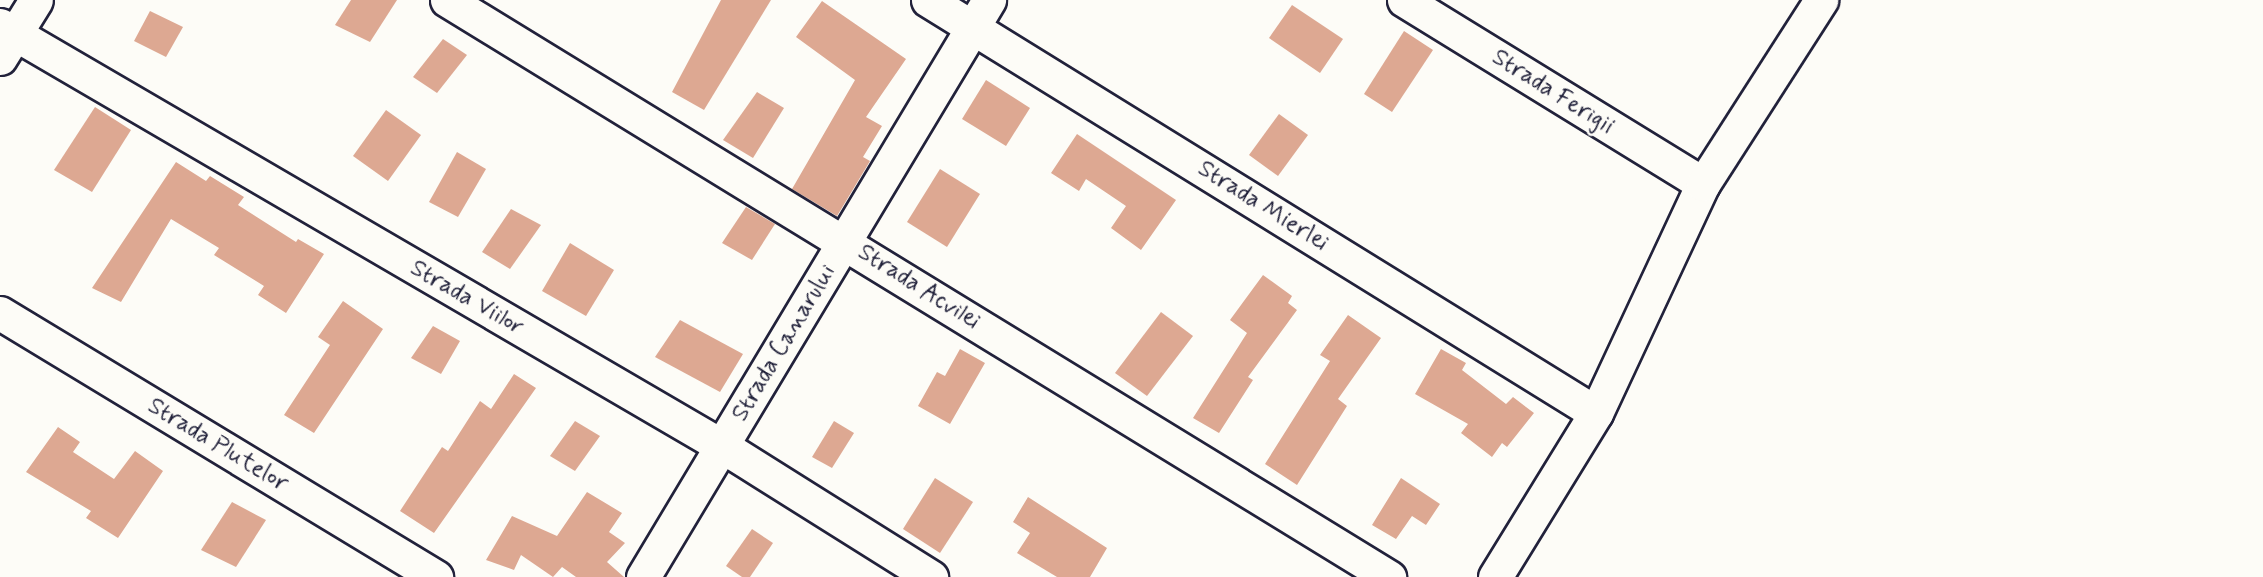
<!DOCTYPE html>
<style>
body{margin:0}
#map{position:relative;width:2263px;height:577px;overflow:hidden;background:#fdfcf7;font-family:Mynerve,sans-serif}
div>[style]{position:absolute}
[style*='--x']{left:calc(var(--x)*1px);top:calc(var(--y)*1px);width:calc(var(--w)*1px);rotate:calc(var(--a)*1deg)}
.building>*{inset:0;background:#dda892}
.roads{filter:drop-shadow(2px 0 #22223b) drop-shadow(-2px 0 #22223b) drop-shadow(0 2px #22223b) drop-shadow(0 -2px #22223b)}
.minor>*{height:33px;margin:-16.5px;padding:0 16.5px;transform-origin:16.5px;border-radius:16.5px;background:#fdfcf7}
span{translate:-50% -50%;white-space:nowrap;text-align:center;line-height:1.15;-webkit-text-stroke:5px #fdfcf7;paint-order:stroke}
.street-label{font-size:24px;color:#22223b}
</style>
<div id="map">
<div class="building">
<i style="clip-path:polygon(351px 0,397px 0,370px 42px,335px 25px)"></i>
<i style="clip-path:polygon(721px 0,771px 0,704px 110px,672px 92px)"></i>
<i style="clip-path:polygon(822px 1px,906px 59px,866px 117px,882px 126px,863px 157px,870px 161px,837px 216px,792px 189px,855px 80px,796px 37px)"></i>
<i style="clip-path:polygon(1292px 5px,1343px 39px,1320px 73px,1269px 38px)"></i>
<i style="clip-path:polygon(150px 11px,183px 27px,166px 57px,134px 41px)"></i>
<i style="clip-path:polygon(1404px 31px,1433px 50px,1392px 112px,1364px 94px)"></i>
<i style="clip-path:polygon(443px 39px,467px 55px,437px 93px,413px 77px)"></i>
<i style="clip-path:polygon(986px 80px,1030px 108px,1006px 146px,962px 119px)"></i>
<i style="clip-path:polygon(757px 92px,784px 108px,753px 158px,723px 140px)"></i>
<i style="clip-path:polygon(95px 107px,131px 130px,92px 192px,54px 170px)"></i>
<i style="clip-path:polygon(386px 110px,421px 135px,388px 181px,353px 156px)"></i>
<i style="clip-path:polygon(1279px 114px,1308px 135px,1278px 176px,1249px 155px)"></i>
<i style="clip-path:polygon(1077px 134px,1176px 200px,1141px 250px,1111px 228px,1126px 206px,1086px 179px,1079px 191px,1051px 173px)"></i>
<i style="clip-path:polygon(457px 152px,486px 169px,458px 217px,429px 202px)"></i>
<i style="clip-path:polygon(176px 162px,206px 181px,210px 176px,244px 197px,238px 205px,296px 242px,298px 239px,324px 254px,286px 313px,258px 295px,264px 286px,214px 255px,219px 248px,171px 219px,121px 302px,92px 288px)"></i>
<i style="clip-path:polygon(940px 169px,980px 194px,947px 247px,907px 222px)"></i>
<i style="clip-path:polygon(746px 207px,775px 224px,752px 260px,722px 243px)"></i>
<i style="clip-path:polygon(511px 209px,541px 225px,510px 269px,482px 252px)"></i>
<i style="clip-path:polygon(570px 243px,614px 270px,586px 316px,542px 291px)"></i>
<i style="clip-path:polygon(1263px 275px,1292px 296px,1288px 303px,1297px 310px,1248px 377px,1253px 380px,1219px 433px,1193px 418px,1247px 333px,1230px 320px)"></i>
<i style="clip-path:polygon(343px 301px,383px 329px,314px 433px,284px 415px,330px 345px,318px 337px)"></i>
<i style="clip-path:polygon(1161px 312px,1193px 336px,1147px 396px,1115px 373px)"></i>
<i style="clip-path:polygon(1348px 315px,1381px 338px,1338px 399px,1347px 406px,1297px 485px,1265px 464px,1330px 361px,1320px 355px)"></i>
<i style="clip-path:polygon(680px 320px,743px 354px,720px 392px,655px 357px)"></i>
<i style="clip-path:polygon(433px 326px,460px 341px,441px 374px,411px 358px)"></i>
<i style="clip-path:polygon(960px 349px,985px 363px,950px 424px,918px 406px,937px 372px,945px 376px)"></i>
<i style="clip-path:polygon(1441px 349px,1466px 363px,1462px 370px,1506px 404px,1513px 397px,1534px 413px,1507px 447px,1502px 443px,1492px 457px,1461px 433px,1468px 424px,1415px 394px)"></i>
<i style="clip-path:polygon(514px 374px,536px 388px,434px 533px,400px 511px,442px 447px,448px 451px,480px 401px,491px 409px)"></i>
<i style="clip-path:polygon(575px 421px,600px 436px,575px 471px,550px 456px)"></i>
<i style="clip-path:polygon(834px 421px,854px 433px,832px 468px,812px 457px)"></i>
<i style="clip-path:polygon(58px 427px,80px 442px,73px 452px,114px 479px,135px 451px,163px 471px,118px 538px,86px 518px,91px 511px,26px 472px)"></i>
<i style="clip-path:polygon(935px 478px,973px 502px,940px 553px,903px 529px)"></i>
<i style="clip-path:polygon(1401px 478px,1440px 504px,1426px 525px,1412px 516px,1396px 539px,1372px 525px)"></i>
<i style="clip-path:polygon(587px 492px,622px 513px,609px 532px,625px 543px,607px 562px,624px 577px,576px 577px,562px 567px,553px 577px,521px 555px,514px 570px,486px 560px,512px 516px,557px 536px)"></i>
<i style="clip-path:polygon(1028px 497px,1107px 548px,1090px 577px,1057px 577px,1017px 553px,1030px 533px,1013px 522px)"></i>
<i style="clip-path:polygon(232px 502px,266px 520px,236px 567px,201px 550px)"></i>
<i style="clip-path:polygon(752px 529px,773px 543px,750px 577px,742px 577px,726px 566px)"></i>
</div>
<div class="roads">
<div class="minor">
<i style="--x:447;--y:0;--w:1105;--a:31.49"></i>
<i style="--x:928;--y:0;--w:785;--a:31.73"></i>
<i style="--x:1404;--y:0;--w:351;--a:31.6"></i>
<i style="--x:0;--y:25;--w:836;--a:30.25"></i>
<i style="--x:722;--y:446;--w:247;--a:32.1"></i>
<i style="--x:0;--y:58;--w:68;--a:-58.2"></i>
<i style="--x:0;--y:313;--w:510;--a:31.2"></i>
<i style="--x:643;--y:577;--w:673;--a:-59.05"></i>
<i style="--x:1495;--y:577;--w:193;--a:-58.4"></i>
<i style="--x:1596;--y:413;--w:253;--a:-65"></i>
<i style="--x:1703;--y:184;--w:219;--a:-57.3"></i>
</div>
</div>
<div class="street-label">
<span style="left:1553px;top:92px;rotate:32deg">Strada Ferigii</span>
<span style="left:1263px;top:206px;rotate:32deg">Strada Mierlei</span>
<span style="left:919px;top:287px;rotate:32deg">Strada Acvilei</span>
<span style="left:467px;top:298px;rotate:30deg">Strada Viilor</span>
<span style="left:784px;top:343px;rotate:-59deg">Strada Canarului</span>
<span style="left:218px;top:445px;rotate:31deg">Strada Plutelor</span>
</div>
</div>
